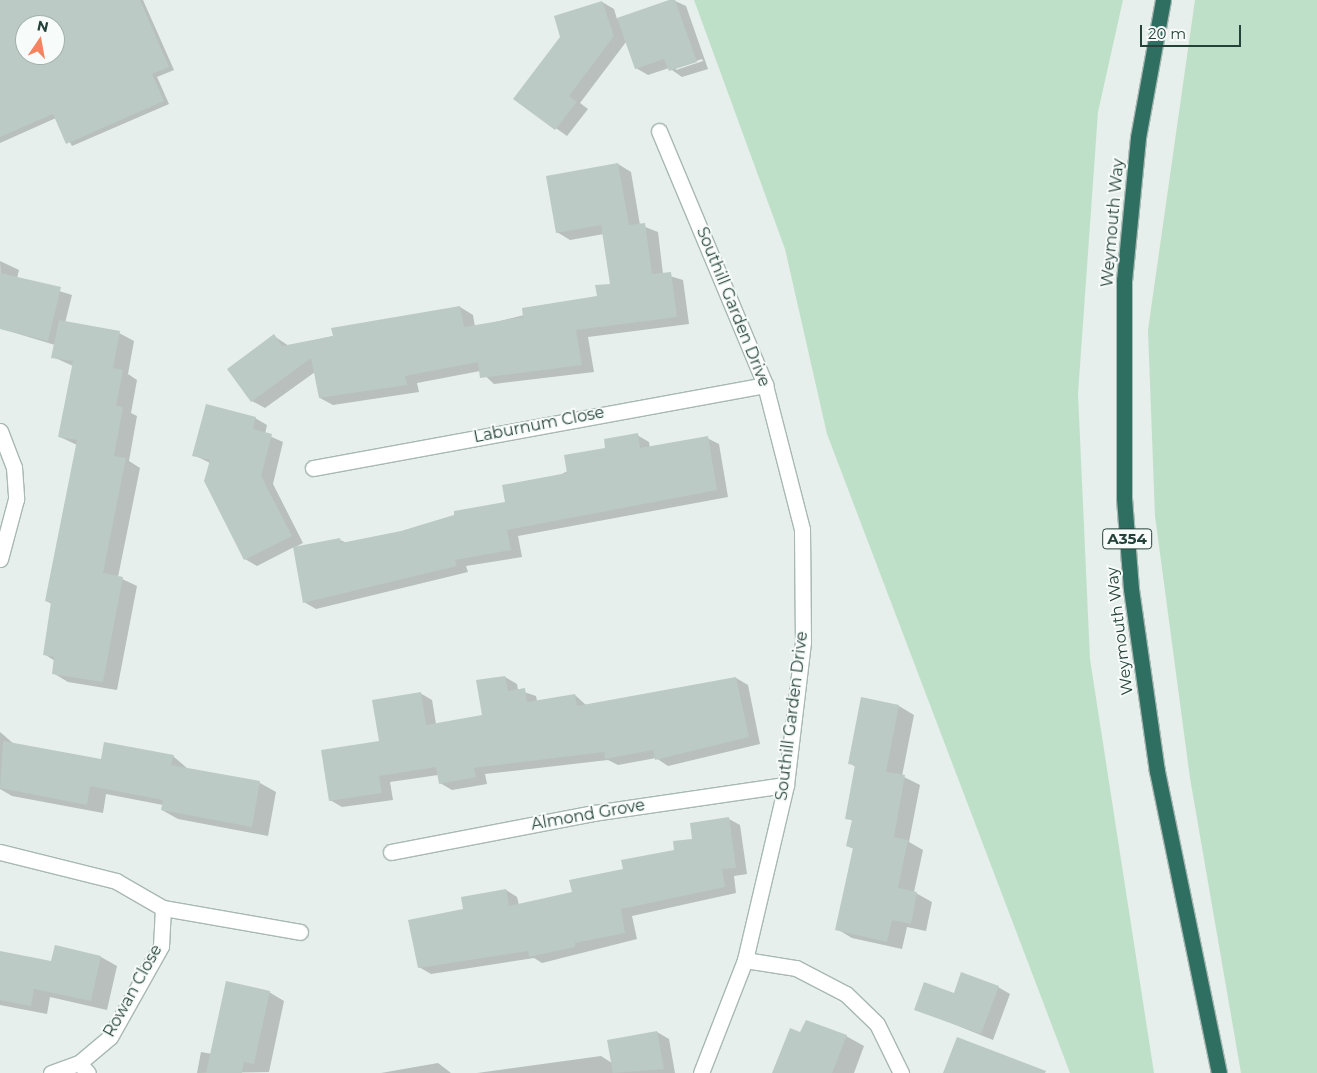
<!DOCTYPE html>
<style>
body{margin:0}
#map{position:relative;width:1317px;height:1073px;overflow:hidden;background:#e6efeb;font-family:Montserrat,sans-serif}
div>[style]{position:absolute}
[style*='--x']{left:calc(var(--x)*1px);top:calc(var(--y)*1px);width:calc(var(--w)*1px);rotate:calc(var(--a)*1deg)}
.green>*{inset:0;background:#bfe0c8}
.shadow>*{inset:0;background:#0003}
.building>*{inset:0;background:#bbcac4}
.roads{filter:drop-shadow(1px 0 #a8b8b2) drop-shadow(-1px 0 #a8b8b2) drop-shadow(0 1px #a8b8b2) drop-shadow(0 -1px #a8b8b2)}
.lane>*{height:15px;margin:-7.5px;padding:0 7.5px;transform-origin:7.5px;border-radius:7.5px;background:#fff}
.street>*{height:15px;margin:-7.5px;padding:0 7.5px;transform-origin:7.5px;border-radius:7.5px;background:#fff}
.highway>*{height:15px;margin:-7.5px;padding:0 7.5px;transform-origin:7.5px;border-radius:7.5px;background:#2f6f62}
span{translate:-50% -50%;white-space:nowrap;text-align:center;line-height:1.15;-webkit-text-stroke:4px #f7fbf9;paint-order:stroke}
.shield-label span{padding:1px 4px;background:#f7fbf9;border:1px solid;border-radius:4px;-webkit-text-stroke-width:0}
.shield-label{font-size:15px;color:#24423a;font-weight:700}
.street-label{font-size:16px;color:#24423a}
.north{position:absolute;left:15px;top:15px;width:50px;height:50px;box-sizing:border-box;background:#f7fbf9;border:1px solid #a3b1ad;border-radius:50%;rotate:12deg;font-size:14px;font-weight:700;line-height:20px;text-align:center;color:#24423a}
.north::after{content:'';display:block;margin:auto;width:18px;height:22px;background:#f4845f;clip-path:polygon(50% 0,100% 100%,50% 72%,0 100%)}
.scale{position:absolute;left:1140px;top:25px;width:101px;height:22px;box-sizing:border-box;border:2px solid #24423a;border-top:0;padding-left:6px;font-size:15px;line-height:18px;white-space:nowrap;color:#24423a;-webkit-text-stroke:4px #f7fbf9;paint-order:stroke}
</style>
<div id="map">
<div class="green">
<i style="clip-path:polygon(694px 0,1123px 0,1098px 112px,1078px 394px,1090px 659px,1154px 1073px,1070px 1073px,827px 434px,785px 249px)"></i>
<i style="clip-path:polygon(1195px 0,1317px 0,1317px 1073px,1241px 1073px,1190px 778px,1155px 516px,1148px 330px)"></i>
</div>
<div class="shadow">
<i style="clip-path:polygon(evenodd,0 0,143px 0,174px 70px,157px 77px,169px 104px,72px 146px,56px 118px,0 143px,0 0,25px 25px,55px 25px,55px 55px,25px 55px,25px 25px)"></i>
<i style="clip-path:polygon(evenodd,673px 0,686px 6px,708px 69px,682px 77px,669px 68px,648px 75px,636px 68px,626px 42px,580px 103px,588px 109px,567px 136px,515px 99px,602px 2px,614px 9px,617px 19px,673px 0,702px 59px,703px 61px,676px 70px,676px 68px,702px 59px)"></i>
<i style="clip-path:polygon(618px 164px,631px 172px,640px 225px,658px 232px,663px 274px,683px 280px,689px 324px,588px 337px,594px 372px,494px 384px,480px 371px,417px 383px,419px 392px,333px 405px,320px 398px,315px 372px,265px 408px,252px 401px,274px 336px,289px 346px,460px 307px,473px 315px,475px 327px,598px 297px,611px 285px,604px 234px,570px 240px,557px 232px)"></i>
<i style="clip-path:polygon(0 261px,19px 270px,17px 278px,72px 295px,65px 323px,119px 333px,134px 341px,128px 374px,137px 380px,131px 413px,137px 416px,129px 461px,140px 468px,118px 577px,137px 586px,117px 690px,68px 682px,53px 673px,55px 661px,44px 654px,52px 604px,46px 601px,77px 445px,60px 437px,73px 366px,53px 357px,55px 345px,2px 329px)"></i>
<i style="clip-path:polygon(255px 418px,267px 425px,265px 434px,283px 442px,273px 484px,303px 543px,295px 547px,340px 540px,347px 543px,401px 532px,506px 503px,637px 435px,649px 442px,650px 448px,707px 438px,719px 444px,728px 497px,518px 536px,522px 557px,466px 566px,468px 572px,316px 609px,304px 602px,294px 547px,257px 566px,245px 559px,210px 463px,194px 455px)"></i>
<i style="clip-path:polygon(505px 677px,517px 684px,518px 690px,536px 696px,537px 701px,575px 695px,587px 706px,736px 678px,748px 685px,760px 744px,668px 766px,656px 758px,618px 765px,608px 760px,485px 774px,487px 784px,452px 790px,440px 783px,438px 775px,390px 782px,393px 800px,342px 807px,330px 800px,420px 693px,432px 700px,436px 724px,483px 716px,478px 681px)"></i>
<i style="clip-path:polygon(899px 706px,914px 715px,902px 776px,920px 785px,909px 842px,923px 850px,914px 892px,932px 902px,926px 931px,907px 927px,902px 949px,852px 938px,837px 929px,854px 849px,847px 846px,853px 821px,847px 818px,856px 767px,849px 763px)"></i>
<i style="clip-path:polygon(0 732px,14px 744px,102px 760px,173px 756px,188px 769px,260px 783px,276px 792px,268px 836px,178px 819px,162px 810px,163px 805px,106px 794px,103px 813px,12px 796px,0 789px)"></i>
<i style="clip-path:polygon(729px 819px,740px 825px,747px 874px,734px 876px,736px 893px,632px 916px,637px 939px,542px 963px,534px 958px,431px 974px,419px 967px,464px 910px,506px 890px,517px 897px,519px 905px,573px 893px,676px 851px)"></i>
<i style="clip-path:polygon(55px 947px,101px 957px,117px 966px,107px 1010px,50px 997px,47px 1014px,0 1005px,0 952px,52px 962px)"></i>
<i style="clip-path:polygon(998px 987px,1010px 994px,993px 1040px,916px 1009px,954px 995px)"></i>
<i style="clip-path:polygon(269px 992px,284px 1001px,269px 1072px,197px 1073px,201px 1052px,212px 1054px)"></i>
<i style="clip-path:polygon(657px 1032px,669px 1039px,675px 1073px,477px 1073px,601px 1056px,612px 1063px)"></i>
<i style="clip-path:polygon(801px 1034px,846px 1036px,864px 1046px,854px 1073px,774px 1073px)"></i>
<i style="clip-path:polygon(438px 1063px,451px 1073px,381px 1073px)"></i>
</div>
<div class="building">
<i style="clip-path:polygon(evenodd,0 0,140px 0,169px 67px,152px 74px,164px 101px,66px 144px,53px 114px,0 137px,0 0,25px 25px,55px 25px,55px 55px,25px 55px,25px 25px)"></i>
<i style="clip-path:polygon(669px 0,675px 0,697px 62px,669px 71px,664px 59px,635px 69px,617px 18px)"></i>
<i style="clip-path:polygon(602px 1px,614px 36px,569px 96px,577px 102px,555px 130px,513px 99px,560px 37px,554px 16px)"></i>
<i style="clip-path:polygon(618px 163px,629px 225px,645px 223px,652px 274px,671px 272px,677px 317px,576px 330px,582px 365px,480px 378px,478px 362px,405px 376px,407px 385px,319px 398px,311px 358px,251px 402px,227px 369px,274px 334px,282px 346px,333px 336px,331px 328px,460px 306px,464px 327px,523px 317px,522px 308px,597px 296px,595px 285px,610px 284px,601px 225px,556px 233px,546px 176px)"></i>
<i style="clip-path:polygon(0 273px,61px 287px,48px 341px,0 329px)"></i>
<i style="clip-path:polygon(59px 320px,120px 331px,113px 368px,123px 370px,116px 406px,123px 407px,114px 456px,126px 458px,103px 573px,123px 577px,103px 682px,52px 674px,54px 657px,43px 655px,51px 602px,45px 601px,77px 440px,58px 437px,73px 361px,51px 358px)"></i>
<i style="clip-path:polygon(206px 404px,256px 417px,253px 429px,272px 434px,261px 476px,292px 536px,244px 560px,204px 481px,210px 460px,192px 456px)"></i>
<i style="clip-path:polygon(638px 433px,640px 448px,708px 436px,717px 490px,507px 530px,511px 550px,455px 560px,457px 566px,303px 603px,293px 547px,340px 538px,341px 543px,401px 531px,454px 515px,454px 511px,505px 502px,502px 485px,567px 473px,564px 455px,605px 448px,604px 439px)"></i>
<i style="clip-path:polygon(505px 676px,508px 691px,525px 688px,527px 702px,575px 694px,577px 706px,736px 677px,749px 737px,655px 760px,653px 750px,605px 759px,604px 752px,474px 768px,476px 777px,439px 784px,436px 767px,379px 776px,382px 793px,329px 801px,321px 750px,379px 741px,372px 700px,421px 692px,426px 725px,482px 715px,476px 680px)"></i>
<i style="clip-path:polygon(861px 697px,899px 705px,886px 772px,905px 775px,894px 837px,908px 840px,898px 888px,917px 892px,911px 924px,892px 920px,887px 942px,835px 930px,853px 848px,846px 846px,852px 820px,845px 819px,855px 765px,848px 764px)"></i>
<i style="clip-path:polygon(3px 741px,101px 759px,104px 742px,174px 755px,171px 765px,260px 781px,252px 827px,161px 810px,163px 800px,90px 786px,87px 805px,0 788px)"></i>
<i style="clip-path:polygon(729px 817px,736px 868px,722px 869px,725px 887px,621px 909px,625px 933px,575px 943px,575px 947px,529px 957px,528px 951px,418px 968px,408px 920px,463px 909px,461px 897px,506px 889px,509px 906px,572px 892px,569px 880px,623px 869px,621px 860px,674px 850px,673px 841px,692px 839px,690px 823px)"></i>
<i style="clip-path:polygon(55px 945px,101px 956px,91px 1001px,34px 989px,31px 1006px,0 1000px,0 951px,51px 961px)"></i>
<i style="clip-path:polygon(961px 972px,999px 986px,981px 1034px,914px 1010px,924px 982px,954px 993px)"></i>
<i style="clip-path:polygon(226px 981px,270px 991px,254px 1064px,244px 1062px,242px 1073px,206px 1073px)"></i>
<i style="clip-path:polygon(806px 1020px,847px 1035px,832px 1073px,772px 1073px,790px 1028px,800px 1032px)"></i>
<i style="clip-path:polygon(657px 1031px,664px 1069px,613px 1073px,607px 1040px)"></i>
<i style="clip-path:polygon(957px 1037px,1046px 1071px,1045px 1073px,943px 1073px)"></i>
</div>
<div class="roads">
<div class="lane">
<i style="--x:79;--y:1063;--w:13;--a:48"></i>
</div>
<div class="street">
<i style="--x:659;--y:131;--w:275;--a:67.3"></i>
<i style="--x:765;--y:385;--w:149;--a:75.6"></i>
<i style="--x:802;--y:529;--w:113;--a:89.5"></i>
<i style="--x:803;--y:642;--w:144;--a:96.8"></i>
<i style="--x:786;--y:785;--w:180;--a:103.2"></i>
<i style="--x:745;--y:960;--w:121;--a:111.3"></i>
<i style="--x:0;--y:431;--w:39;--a:69"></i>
<i style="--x:14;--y:467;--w:32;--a:86"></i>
<i style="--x:16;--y:499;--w:62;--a:104.9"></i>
<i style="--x:313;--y:468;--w:460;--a:-10.4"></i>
<i style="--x:0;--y:852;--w:120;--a:14"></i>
<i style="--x:116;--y:881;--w:54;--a:29.9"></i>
<i style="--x:163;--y:908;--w:139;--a:9.9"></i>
<i style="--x:391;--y:852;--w:206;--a:-10.9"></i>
<i style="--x:593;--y:813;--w:195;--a:-8.3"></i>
<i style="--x:745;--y:960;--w:52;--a:8.9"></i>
<i style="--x:796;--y:968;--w:56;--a:27.5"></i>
<i style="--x:846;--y:994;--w:43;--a:44.1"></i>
<i style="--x:877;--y:1024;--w:55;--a:63.9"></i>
<i style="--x:51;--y:1073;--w:30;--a:-20"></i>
<i style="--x:79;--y:1063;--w:40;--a:-40"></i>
<i style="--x:110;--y:1037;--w:104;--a:-60.7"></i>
<i style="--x:161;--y:946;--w:38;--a:-87"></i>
</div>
<div class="highway">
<i style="--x:1163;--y:0;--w:140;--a:100.3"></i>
<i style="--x:1138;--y:138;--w:143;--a:95.6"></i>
<i style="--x:1124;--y:280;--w:218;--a:90"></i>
<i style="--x:1124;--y:498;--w:91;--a:85.6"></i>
<i style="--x:1131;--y:589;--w:184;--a:81.9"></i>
<i style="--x:1157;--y:771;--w:308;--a:78.4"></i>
</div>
</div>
<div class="shield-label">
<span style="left:1127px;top:539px">A354</span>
</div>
<div class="street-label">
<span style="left:1113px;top:223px;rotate:-85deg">Weymouth Way</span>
<span style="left:733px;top:307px;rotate:68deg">Southill Garden Drive</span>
<span style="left:539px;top:425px;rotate:-11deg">Laburnum Close</span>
<span style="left:1120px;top:631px;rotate:-97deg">Weymouth Way</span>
<span style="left:792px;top:716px;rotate:-83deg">Southill Garden Drive</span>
<span style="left:588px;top:815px;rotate:-10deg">Almond Grove</span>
<span style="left:133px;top:991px;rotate:-61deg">Rowan Close</span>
</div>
<div class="north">N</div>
<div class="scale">20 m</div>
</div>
